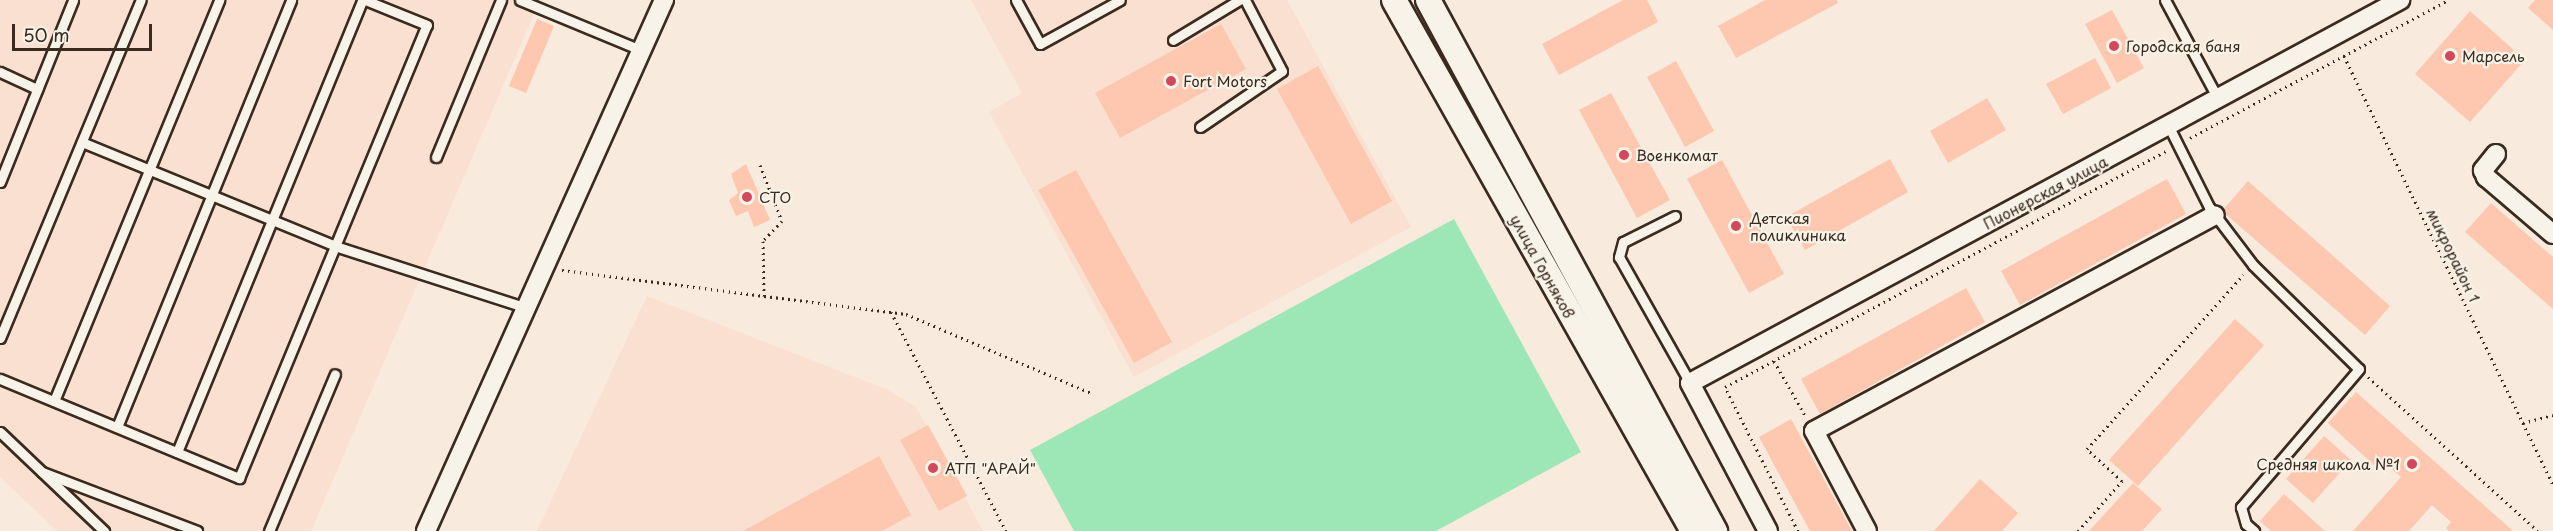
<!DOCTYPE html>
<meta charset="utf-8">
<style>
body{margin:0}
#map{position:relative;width:2553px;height:531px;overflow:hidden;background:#f8eadd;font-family:"Playpen Sans",sans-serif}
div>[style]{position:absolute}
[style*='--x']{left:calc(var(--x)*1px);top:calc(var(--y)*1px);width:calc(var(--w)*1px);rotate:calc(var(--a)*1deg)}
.built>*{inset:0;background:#fae0d0}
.green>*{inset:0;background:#9de7b6}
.building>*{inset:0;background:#fdc7b0}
.path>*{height:3px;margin-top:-1.5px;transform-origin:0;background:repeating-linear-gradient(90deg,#3b2a1e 0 1.5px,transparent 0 6px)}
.roads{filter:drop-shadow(2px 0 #3b2a1e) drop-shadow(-2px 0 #3b2a1e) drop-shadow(0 2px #3b2a1e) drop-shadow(0 -2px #3b2a1e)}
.service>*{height:9px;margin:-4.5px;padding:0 4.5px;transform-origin:4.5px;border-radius:4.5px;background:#f7f3e8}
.minor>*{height:18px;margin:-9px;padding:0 9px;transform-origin:9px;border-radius:9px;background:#f7f3e8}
.tertiary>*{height:24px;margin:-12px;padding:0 12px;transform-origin:12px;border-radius:12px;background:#f7f3e8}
.dots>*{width:16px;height:16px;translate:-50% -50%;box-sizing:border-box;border:3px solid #f7f3e8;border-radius:50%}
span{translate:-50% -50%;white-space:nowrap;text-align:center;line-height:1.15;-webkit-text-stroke:4.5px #f7f3e8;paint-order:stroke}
.poi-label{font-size:15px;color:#3b2a1e}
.left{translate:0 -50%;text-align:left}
.right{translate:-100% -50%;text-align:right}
.street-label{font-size:15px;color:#3b2a1e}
.scale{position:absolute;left:12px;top:24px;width:140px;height:27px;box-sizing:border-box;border:3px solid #3b2a1e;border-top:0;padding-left:8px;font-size:18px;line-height:21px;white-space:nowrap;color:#3b2a1e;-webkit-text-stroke:4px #f7f3e8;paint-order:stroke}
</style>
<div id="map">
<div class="built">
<i style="clip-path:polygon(0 0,540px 0,311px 531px,57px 531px,0 477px)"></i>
<i style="clip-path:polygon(971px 0,1287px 0,1411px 227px,1134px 377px,989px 112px,1022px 93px)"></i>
<i style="clip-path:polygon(647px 296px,888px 390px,916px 407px,983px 531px,537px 531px)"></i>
</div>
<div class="green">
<i style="clip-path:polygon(1454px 219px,1581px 452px,1436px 531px,1074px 531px,1030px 450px)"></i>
</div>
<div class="building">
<i style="clip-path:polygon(1623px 0,1647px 0,1658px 22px,1559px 75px,1542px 44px)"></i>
<i style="clip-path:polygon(1765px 0,1837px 0,1838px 3px,1736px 58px,1718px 26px)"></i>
<i style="clip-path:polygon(2535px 0,2553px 0,2553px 30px,2528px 8px)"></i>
<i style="clip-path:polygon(2112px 10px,2144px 68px,2117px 83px,2085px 24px)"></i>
<i style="clip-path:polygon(2470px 11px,2525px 60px,2470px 122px,2415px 74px)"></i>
<i style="clip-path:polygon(537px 19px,554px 26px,526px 93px,509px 86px)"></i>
<i style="clip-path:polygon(1221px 24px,1246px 69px,1120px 138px,1095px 93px)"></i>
<i style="clip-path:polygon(2095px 58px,2111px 88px,2063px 114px,2046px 84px)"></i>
<i style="clip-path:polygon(1676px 61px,1714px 131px,1685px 147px,1647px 77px)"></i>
<i style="clip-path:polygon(1318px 66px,1392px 201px,1351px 224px,1277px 89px)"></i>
<i style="clip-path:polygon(1611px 93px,1670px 200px,1637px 218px,1579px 110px)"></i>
<i style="clip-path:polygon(1987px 98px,2006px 130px,1948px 163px,1930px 131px)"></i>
<i style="clip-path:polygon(1890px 159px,1908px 192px,1805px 250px,1786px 217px)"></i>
<i style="clip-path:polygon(1722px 160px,1784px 274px,1749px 293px,1687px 179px)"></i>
<i style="clip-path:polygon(746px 164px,770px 220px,754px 227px,748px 211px,736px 216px,729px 200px,738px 193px,731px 174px)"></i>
<i style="clip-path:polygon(1076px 170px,1172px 342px,1134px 363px,1038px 190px)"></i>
<i style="clip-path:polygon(2167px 179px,2186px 214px,2020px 305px,2001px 271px)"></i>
<i style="clip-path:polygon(2248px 181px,2390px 306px,2365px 335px,2222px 211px)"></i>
<i style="clip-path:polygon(2491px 203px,2553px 257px,2553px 309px,2465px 232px)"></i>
<i style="clip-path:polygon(1966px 288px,1985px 322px,1820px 414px,1801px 379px)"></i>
<i style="clip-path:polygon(2235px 319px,2264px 345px,2138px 486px,2109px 460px)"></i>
<i style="clip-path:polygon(2356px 392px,2513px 531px,2449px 531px,2446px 528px,2451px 522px,2432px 505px,2409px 531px,2353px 531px,2401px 477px,2383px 461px,2377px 468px,2328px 423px)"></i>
<i style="clip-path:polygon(1791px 419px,1852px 531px,1810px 531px,1759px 437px)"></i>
<i style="clip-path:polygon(928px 425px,967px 496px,939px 511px,900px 440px)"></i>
<i style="clip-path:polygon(2324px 436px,2351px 460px,2313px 503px,2286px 479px)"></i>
<i style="clip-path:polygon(879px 456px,911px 515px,882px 531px,743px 531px)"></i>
<i style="clip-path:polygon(1980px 479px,2018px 513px,2002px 531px,1934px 531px)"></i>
<i style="clip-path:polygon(2133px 483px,2162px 509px,2142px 531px,2089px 531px)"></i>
<i style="clip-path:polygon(2284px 494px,2325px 531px,2271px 531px,2260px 521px)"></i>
</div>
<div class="path">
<i style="--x:2344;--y:56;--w:476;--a:64"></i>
<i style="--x:2190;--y:138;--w:293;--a:-28.1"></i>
<i style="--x:760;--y:165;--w:60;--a:68.6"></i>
<i style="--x:782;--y:221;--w:28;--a:134"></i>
<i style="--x:763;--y:241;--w:55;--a:89"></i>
<i style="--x:562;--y:270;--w:347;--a:7.3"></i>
<i style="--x:906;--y:314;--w:201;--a:23.1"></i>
<i style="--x:891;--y:312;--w:247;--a:62.3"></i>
<i style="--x:1774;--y:361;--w:64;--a:60.3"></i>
<i style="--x:2368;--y:377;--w:229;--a:42.2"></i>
<i style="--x:2523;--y:423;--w:31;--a:-15"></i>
<i style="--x:1798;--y:531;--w:161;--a:-116.9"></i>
<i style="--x:1725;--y:387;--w:500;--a:-28.15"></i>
<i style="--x:2078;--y:531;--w:67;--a:-48.7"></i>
<i style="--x:2122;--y:481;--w:47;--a:-137.6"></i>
<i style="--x:2087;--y:449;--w:234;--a:-48.1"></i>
</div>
<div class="roads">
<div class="service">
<i style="--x:520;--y:0;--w:131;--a:22.5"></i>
<i style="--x:1016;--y:0;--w:50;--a:61.4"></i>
<i style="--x:1040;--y:44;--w:91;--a:-28.8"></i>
<i style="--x:2165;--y:0;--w:112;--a:61.8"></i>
<i style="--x:1173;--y:40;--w:77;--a:-31.2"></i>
<i style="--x:0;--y:72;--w:41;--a:24.7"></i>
<i style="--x:2168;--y:125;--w:92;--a:63.4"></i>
<i style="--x:2209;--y:207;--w:73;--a:52.8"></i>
<i style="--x:2253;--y:265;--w:148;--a:44.5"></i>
<i style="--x:2359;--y:369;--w:182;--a:130.5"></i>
<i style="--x:2241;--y:507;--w:18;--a:74"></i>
<i style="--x:2246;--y:524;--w:11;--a:41"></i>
<i style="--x:1200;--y:127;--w:99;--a:-34.3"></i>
<i style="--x:1282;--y:71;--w:80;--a:-117.5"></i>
<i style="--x:82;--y:142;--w:274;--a:22.3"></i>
<i style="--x:335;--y:246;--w:199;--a:17.9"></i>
<i style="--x:436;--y:157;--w:170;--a:-67.5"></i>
<i style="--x:0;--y:182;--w:196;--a:-68.1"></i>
<i style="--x:1675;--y:216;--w:58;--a:153.4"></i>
<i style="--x:1623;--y:242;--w:16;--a:105"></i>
<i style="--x:1619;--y:257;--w:145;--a:60.6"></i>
<i style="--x:0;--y:338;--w:366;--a:-67.4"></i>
<i style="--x:0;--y:379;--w:259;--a:22.5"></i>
<i style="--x:239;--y:478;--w:490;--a:-67.5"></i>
<i style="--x:427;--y:25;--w:67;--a:-158"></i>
<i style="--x:54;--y:401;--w:434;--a:-67.6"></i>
<i style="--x:117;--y:427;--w:461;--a:-67.8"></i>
<i style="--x:0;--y:432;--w:144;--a:43.6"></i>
<i style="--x:177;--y:452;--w:488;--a:-67.7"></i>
<i style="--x:42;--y:472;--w:166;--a:20.8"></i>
<i style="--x:269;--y:531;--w:170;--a:-67.2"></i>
</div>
<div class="minor">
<i style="--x:2496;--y:154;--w:21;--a:129"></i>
<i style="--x:2483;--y:170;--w:8;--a:67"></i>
<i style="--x:2486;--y:177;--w:88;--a:40.4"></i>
<i style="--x:426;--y:531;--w:582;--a:-65.86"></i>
<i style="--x:1768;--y:531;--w:167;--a:-117.8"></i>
<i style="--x:1690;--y:383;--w:807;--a:-28.34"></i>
<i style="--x:1867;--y:531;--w:113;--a:-117.9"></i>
<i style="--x:1814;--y:431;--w:455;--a:-28.3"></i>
</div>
<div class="tertiary">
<i style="--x:1394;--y:0;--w:609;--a:60.62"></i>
<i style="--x:1428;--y:0;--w:604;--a:61.61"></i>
</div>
</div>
<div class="dots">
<i style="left:2114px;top:46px;background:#d1495b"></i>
<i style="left:2450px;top:56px;background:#d1495b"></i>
<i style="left:1171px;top:81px;background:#d1495b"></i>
<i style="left:1624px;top:155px;background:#d1495b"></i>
<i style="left:747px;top:197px;background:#d1495b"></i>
<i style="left:1736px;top:226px;background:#d1495b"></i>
<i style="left:2412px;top:464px;background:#d1495b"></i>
<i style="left:933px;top:468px;background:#d1495b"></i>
</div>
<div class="poi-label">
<span class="left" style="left:2126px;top:46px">Городская баня</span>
<span class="left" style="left:2462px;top:56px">Марсель</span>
<span class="left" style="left:1183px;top:81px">Fort Motors</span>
<span class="left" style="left:1636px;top:155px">Военкомат</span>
<span class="left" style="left:759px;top:197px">СТО</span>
<span class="left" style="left:1750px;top:226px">Детская<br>поликлиника</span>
<span class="right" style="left:2400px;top:464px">Средняя школа №1</span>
<span class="left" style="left:945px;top:468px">АТП "АРАЙ"</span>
</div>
<div class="street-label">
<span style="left:2045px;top:192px;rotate:-28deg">Пионерская улица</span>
<span style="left:2454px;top:255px;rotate:64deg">микрорайон 1</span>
<span style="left:1543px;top:266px;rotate:61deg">улица Горняков</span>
</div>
<div class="scale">50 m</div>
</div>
